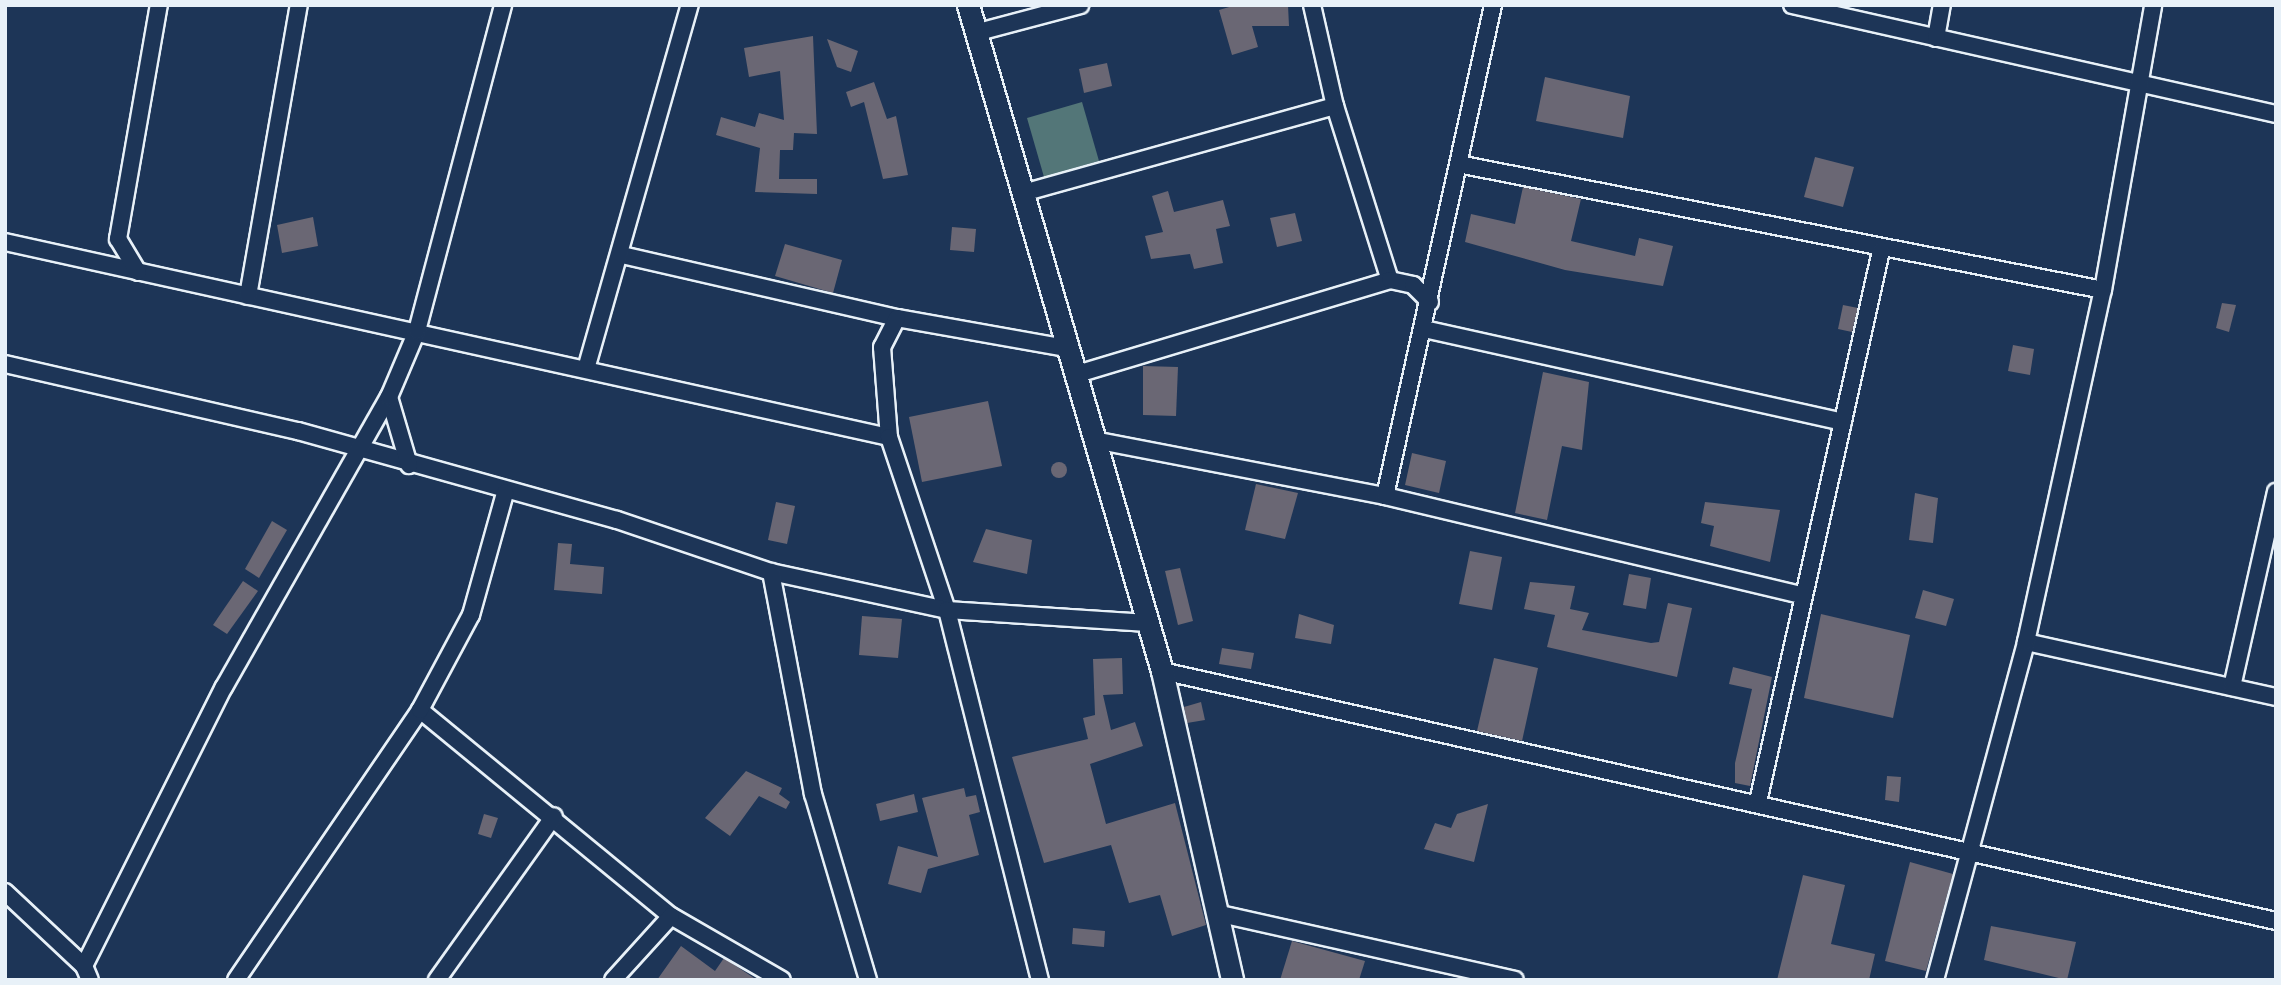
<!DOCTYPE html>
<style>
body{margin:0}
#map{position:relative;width:2281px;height:985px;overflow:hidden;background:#1d3557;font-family:Caveat,sans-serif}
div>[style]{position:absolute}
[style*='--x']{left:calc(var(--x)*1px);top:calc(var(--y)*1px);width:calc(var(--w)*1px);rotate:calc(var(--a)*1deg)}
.green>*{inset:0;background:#537678}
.building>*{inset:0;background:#6a6774}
.round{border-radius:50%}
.roads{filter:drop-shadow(2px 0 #e8f1f8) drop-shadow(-2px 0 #e8f1f8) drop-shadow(0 2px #e8f1f8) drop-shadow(0 -2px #e8f1f8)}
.minor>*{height:16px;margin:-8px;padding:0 8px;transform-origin:8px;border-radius:8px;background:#1d3557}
.tertiary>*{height:21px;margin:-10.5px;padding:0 10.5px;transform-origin:10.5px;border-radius:10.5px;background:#1d3557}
span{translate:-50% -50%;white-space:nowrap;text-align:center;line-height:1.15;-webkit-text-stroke:6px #1d3557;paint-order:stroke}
.frame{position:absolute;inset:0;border:7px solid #e8f1f8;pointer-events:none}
</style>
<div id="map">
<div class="green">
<i style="clip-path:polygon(1082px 102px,1099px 161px,1044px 177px,1027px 118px)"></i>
</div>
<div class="building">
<i style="clip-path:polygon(1236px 5px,1288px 5px,1289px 26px,1252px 26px,1258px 47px,1232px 55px,1219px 10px)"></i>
<i style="clip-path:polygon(813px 36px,817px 134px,794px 133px,793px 150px,780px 150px,779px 179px,817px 179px,817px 194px,755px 192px,760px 148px,716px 135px,721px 117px,755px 127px,759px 113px,784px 120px,780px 71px,749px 77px,744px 48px)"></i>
<i style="clip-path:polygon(827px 39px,858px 51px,851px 72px,837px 67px)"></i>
<i style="clip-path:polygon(1107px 63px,1112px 86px,1084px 93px,1079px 69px)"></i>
<i style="clip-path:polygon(1545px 77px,1630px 96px,1623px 138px,1536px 121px)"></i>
<i style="clip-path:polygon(874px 82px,887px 119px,896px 116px,908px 175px,883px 179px,864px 102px,851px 107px,846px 92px)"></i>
<i style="clip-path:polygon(1815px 157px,1854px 167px,1843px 207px,1804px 197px)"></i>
<i style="clip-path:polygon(1523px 187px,1581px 199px,1571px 241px,1635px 256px,1639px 238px,1673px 246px,1663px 286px,1565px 270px,1465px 242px,1471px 214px,1515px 224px)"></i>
<i style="clip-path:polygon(1168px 191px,1174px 212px,1223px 200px,1230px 226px,1216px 229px,1223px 263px,1194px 269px,1190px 254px,1151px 259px,1145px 236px,1163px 232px,1152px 196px)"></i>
<i style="clip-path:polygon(1295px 213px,1302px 241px,1277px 247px,1270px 218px)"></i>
<i style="clip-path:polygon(313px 217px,318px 246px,282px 253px,277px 225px)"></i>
<i style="clip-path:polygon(952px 227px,976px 229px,974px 252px,950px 250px)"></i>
<i style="clip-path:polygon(785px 244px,842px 260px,833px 293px,775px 276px)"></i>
<i style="clip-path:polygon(2222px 303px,2236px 305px,2229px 332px,2216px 328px)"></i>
<i style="clip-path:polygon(1843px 305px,1858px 308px,1852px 332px,1838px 329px)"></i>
<i style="clip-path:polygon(2013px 345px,2034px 349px,2030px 375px,2008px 371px)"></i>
<i style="clip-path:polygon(1143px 366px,1178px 367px,1176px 416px,1143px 415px)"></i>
<i style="clip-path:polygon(1543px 372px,1589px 382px,1582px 450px,1562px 446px,1547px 520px,1515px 513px)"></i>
<i style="clip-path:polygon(988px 401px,1002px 466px,922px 482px,909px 417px)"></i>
<i style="clip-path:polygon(1412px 453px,1446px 461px,1439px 493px,1405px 485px)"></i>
<i class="round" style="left:1051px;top:462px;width:16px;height:16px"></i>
<i style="clip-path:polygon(1256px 484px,1298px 493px,1285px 539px,1245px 530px)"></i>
<i style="clip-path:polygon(1915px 493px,1938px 498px,1933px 543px,1909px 540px)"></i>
<i style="clip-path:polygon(776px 502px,795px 506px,787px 544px,768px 540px)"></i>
<i style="clip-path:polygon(1705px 502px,1780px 510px,1770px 562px,1710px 546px,1714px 526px,1701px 523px)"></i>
<i style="clip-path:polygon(272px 521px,287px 530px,259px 578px,245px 569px)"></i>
<i style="clip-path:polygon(986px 529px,1032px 540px,1027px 574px,973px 562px)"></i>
<i style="clip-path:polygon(558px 543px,572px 544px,570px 564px,604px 567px,602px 594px,554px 590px)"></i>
<i style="clip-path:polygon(1470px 551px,1502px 557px,1492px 610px,1459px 604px)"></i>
<i style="clip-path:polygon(1180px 568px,1193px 621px,1178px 625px,1165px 571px)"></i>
<i style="clip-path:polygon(1629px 574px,1651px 578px,1646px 609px,1623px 605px)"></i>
<i style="clip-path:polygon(243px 581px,258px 591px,227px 634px,213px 625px)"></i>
<i style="clip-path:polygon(1530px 582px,1575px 586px,1570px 609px,1589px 613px,1582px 630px,1651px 643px,1659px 642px,1668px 603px,1692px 608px,1677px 677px,1547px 647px,1555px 615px,1524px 609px)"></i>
<i style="clip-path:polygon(1923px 590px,1954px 599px,1946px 626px,1915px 618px)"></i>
<i style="clip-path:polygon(1299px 614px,1334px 625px,1331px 644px,1295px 638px)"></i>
<i style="clip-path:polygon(1821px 614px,1910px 635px,1893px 718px,1804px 698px)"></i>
<i style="clip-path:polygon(862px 616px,902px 619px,898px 658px,859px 655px)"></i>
<i style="clip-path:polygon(1222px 648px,1254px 653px,1251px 669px,1219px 664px)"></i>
<i style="clip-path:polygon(1122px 658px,1123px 694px,1103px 695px,1111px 730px,1135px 722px,1143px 746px,1090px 764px,1106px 824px,1175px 803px,1206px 925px,1172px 936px,1160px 895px,1129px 903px,1111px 845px,1044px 863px,1012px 757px,1088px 739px,1083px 718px,1095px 715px,1093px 659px)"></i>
<i style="clip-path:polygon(1494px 658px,1538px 668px,1522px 741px,1477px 731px)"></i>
<i style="clip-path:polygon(1733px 667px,1772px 677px,1750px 786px,1735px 783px,1735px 763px,1752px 689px,1729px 684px)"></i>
<i style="clip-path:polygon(1201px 702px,1205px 720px,1187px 723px,1184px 707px)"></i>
<i style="clip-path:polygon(746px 771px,782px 788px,779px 794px,790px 802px,786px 809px,759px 796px,730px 836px,705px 818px)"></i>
<i style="clip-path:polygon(1887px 776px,1901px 777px,1899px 802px,1885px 800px)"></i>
<i style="clip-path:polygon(964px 788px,966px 797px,976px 795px,980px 812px,969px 815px,979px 855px,928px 869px,921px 893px,888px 884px,898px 846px,938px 857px,922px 798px)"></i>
<i style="clip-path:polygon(914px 794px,918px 812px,880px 821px,876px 804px)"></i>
<i style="clip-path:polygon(1488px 804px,1474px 862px,1424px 849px,1435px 823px,1451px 828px,1457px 814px)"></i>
<i style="clip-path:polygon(484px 814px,498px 818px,491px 838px,478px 834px)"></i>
<i style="clip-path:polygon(1910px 862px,1953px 874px,1926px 971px,1885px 961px)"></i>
<i style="clip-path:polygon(1803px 875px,1845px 885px,1831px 944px,1875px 954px,1869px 980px,1777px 980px)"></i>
<i style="clip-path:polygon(1991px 926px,2076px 942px,2067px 980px,1984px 960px)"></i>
<i style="clip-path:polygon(1073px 928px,1105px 931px,1104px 947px,1072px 944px)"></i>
<i style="clip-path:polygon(1292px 941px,1365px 961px,1359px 980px,1280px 980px)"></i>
<i style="clip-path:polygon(681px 946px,715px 971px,724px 958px,757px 980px,657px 980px)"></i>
</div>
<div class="roads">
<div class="minor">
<i style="--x:1312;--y:5;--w:104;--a:77.2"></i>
<i style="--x:1335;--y:106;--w:182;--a:72.5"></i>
<i style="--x:1792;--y:5;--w:496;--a:12.7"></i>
<i style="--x:975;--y:33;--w:109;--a:-14.9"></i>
<i style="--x:1936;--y:38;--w:34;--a:-80"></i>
<i style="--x:1458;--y:164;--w:657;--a:11.05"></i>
<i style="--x:1023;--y:193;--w:324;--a:-15.6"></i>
<i style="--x:5;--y:242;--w:905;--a:12.44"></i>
<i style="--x:622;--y:255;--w:282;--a:12.9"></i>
<i style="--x:897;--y:318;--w:171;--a:10.1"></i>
<i style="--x:138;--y:272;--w:39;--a:-121"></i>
<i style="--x:118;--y:239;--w:238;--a:-80.1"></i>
<i style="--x:248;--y:296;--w:295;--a:-80.1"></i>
<i style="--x:897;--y:318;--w:33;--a:117"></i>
<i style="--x:882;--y:347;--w:90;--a:85.6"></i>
<i style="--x:889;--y:437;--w:182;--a:71.5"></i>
<i style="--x:947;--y:610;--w:382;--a:75.9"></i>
<i style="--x:1424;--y:329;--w:429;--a:12.5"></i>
<i style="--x:5;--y:364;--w:301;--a:12.9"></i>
<i style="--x:298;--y:431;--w:331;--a:15.6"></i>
<i style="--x:617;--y:520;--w:163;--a:18.7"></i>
<i style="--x:771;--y:572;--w:180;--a:12.2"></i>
<i style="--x:947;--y:610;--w:201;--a:3.7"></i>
<i style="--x:586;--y:369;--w:379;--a:-74.1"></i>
<i style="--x:1074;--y:375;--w:330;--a:-16.7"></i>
<i style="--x:1390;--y:280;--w:24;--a:12"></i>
<i style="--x:1413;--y:285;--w:24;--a:45"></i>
<i style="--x:389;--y:397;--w:71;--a:73.6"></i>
<i style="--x:1094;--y:440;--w:296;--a:10.9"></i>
<i style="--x:1385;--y:496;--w:427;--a:13.4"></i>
<i style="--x:1385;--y:496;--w:503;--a:-77.59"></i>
<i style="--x:771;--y:572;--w:226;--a:79.3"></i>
<i style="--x:813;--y:794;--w:194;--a:73.5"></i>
<i style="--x:2026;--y:642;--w:256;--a:12.4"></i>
<i style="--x:1162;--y:671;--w:1142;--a:12.65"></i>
<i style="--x:2232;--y:687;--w:200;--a:-77.3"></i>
<i style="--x:420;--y:710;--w:325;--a:39.4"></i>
<i style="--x:671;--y:916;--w:128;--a:30"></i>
<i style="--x:1758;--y:802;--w:565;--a:-77.42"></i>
<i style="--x:5;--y:892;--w:108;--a:43.1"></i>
<i style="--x:84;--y:966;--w:15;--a:67"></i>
<i style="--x:1216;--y:913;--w:306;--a:12.6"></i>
<i style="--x:84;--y:966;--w:312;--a:-63.4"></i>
<i style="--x:224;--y:687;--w:334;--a:-60.4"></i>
<i style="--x:389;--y:397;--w:72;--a:-67"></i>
<i style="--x:417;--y:331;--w:337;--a:-75.2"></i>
<i style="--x:236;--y:980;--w:327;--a:-55.7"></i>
<i style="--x:420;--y:710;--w:108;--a:-61.8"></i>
<i style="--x:471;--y:615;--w:127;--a:-74.4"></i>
<i style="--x:437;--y:980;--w:201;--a:-54.5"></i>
<i style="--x:613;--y:980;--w:86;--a:-47.8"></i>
<i style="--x:1935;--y:980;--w:350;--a:-74.9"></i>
<i style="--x:2026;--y:642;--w:360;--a:-77.7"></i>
<i style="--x:2103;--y:290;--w:289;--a:-80"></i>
</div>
<div class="tertiary">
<i style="--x:968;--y:5;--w:694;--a:73.76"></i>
<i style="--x:1162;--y:671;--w:317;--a:77.2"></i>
</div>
</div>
<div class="frame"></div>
</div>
